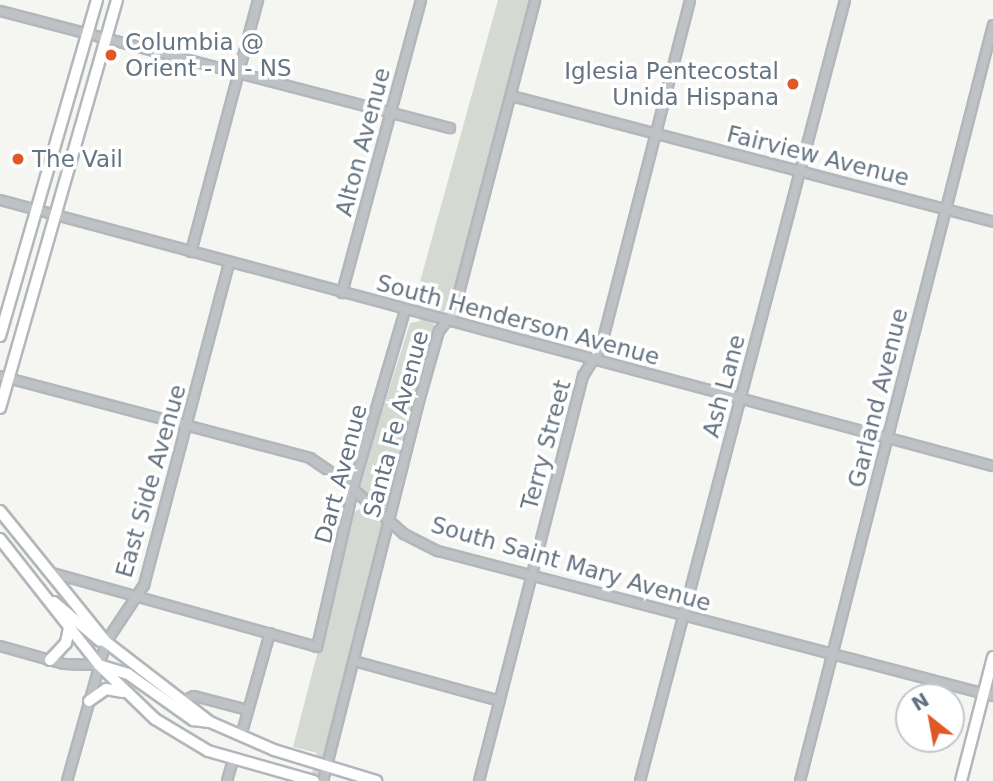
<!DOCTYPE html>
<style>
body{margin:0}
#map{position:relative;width:993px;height:781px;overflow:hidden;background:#f5f5f1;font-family:"DejaVu Sans",sans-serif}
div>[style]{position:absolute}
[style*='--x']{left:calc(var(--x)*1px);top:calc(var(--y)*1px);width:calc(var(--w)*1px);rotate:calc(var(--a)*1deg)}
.green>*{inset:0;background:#d4dad1}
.roads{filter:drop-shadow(2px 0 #b2b7bc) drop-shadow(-2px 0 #b2b7bc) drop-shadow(0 2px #b2b7bc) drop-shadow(0 -2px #b2b7bc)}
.street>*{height:8px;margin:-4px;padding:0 4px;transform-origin:4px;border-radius:4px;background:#bec2c5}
.secondary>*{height:10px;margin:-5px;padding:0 5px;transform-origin:5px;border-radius:5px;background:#fff}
.dots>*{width:19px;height:19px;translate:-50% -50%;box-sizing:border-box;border:4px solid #fff;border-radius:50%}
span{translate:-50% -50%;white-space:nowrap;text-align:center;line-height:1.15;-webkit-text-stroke:7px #fff;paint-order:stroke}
.poi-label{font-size:23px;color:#647482}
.left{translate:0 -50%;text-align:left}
.right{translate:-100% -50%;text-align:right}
.street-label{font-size:23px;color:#647482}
.north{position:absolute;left:895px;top:683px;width:70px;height:70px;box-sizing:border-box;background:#fff;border:2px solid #c1c7cd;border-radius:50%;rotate:329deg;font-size:19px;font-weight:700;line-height:28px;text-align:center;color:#647482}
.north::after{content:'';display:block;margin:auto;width:24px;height:32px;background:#e05826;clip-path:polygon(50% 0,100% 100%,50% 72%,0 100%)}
</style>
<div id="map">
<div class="green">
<i style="clip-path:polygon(498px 0,529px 0,449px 310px,433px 314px,434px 331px,390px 504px,382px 508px,378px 520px,383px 524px,330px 735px,317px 781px,310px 781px,317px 753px,293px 747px,354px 512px,362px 508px,370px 512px,372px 501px,359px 484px,410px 323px,420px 321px,422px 310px,413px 307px)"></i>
</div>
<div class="roads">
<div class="street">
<i style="--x:0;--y:11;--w:465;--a:14.6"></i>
<i style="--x:511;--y:96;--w:498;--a:14.6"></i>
<i style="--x:0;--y:200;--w:1028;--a:15"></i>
<i style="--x:191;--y:252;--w:261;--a:-75.1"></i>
<i style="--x:342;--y:293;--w:303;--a:-74.9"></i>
<i style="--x:0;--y:376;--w:321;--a:14.8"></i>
<i style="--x:310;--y:458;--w:42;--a:34.4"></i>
<i style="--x:345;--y:482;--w:79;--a:41.4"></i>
<i style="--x:404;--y:534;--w:38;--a:27"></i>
<i style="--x:438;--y:551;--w:574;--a:14.64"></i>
<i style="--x:49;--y:572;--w:278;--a:15.6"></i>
<i style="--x:317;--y:647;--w:174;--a:-77.1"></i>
<i style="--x:356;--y:477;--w:173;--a:-73.6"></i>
<i style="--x:0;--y:646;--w:66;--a:15.7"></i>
<i style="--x:64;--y:664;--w:35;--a:2"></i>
<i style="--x:354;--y:661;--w:151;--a:15.3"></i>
<i style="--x:182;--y:702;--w:13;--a:-27"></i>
<i style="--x:194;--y:696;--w:56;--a:14.5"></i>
<i style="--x:241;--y:736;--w:107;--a:-74.3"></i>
<i style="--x:67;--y:781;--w:144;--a:-74.3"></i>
<i style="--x:106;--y:642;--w:69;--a:-56.3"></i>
<i style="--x:144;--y:585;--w:333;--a:-75.2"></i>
<i style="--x:227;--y:781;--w:22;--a:-74"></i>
<i style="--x:323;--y:781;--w:388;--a:-75.8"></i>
<i style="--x:418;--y:405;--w:77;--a:-74.2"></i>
<i style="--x:439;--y:331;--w:24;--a:-52"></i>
<i style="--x:454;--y:312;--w:322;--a:-75.4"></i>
<i style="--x:479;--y:781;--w:418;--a:-75.6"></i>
<i style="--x:583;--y:376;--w:34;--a:-58"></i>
<i style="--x:601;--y:347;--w:358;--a:-75.6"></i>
<i style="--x:640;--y:781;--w:807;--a:-75.29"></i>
<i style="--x:800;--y:781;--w:780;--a:-75.68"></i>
</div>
<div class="secondary">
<i style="--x:0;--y:336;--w:350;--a:-73.9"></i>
<i style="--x:0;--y:408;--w:424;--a:-74"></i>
<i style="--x:0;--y:511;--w:169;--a:51"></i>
<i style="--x:106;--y:642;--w:131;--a:37.6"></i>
<i style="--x:210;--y:722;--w:70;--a:23.6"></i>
<i style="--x:274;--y:750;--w:107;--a:16.9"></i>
<i style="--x:0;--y:539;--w:160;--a:51.8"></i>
<i style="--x:99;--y:665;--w:78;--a:44"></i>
<i style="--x:155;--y:719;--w:62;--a:31.1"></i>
<i style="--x:208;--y:751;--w:110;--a:15.8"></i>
<i style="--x:54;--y:602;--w:60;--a:40.3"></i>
<i style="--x:50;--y:660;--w:23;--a:-47"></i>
<i style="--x:66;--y:643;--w:15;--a:-79"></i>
<i style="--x:102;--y:666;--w:27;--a:17"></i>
<i style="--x:128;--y:674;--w:80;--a:35.3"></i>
<i style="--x:193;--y:720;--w:16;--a:7"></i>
<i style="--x:89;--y:701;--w:21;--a:-35"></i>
<i style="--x:106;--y:689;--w:17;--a:10"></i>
<i style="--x:961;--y:781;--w:128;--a:-75.5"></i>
</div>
</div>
<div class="dots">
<i style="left:111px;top:55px;background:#e05826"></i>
<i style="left:793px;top:84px;background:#e05826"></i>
<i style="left:18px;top:159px;background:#e05826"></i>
</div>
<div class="poi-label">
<span class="left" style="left:125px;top:55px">Columbia @<br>Orient - N - NS</span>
<span class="right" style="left:779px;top:84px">Iglesia Pentecostal<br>Unida Hispana</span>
<span class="left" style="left:32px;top:159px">The Vail</span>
</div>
<div class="street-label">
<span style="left:363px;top:142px;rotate:-75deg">Alton Avenue</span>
<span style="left:818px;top:156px;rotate:14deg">Fairview Avenue</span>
<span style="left:518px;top:320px;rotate:15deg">South Henderson Avenue</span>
<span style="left:724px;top:386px;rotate:-75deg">Ash Lane</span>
<span style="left:878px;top:398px;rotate:-76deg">Garland Avenue</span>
<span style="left:396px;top:424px;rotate:-75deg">Santa Fe Avenue</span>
<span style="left:546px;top:445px;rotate:-75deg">Terry Street</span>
<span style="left:341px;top:474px;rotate:-75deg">Dart Avenue</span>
<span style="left:151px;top:481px;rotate:-74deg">East Side Avenue</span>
<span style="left:571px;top:564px;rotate:16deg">South Saint Mary Avenue</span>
</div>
<div class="north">N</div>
</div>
